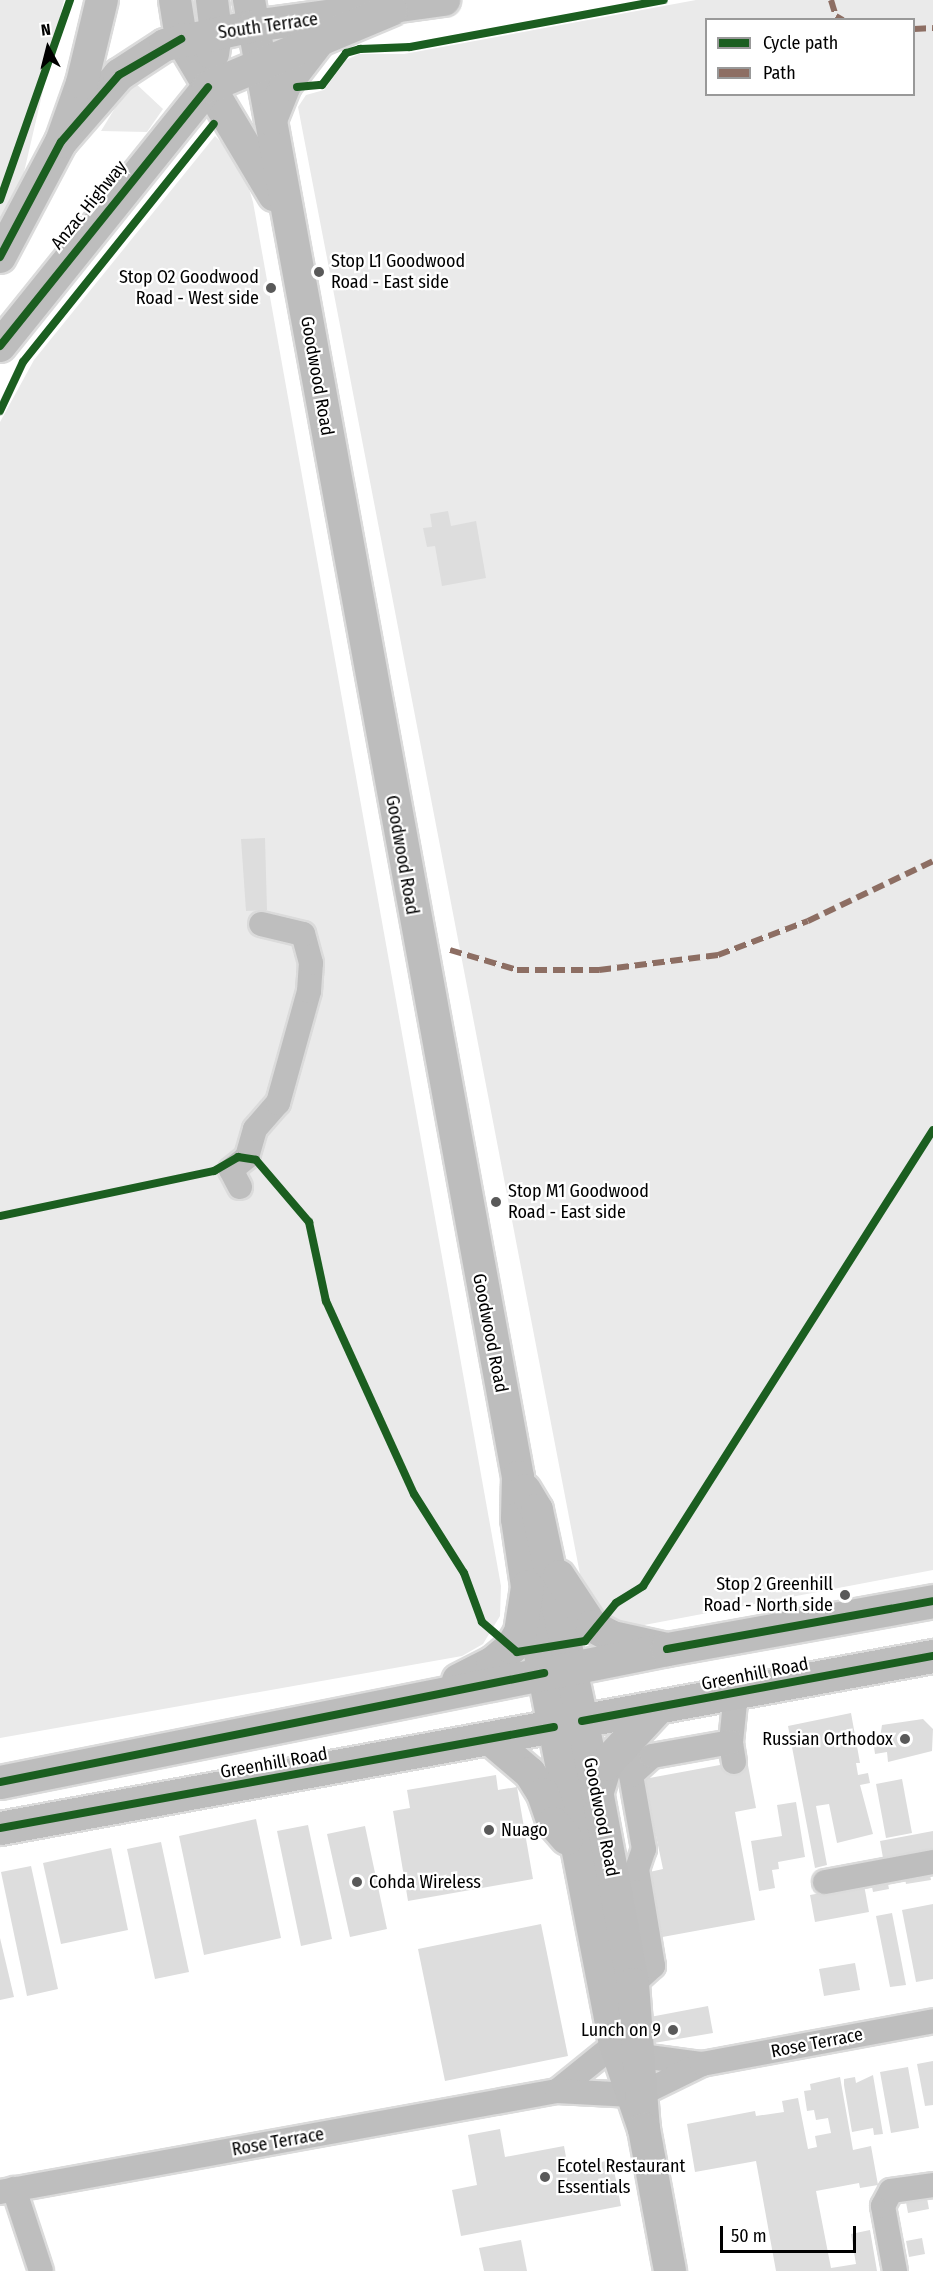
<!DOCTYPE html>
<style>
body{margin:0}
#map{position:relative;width:933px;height:2271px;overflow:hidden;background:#fff;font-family:"Fira Sans Condensed",sans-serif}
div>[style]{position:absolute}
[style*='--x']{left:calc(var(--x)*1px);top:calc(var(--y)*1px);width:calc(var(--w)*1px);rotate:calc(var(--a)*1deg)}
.green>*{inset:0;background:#eaeaea}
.building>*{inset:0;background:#ddd}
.roads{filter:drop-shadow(2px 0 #dbdbdb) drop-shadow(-2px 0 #dbdbdb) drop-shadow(0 2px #dbdbdb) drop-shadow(0 -2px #dbdbdb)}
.minor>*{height:24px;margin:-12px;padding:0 12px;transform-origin:12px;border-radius:12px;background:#bebebe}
.major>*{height:32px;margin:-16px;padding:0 16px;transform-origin:16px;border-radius:16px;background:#bdbdbd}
.highway>*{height:33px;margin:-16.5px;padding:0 16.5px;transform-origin:16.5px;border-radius:16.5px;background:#bdbdbd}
.quiet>*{height:6px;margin-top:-3px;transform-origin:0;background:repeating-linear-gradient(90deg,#8d6e63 0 12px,transparent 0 18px)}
.cycleway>*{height:8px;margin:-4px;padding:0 4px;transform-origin:4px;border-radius:4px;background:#1b5e20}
.dots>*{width:16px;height:16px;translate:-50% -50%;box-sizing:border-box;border:3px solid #fff;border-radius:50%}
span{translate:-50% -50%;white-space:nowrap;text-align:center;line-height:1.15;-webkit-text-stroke:4.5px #fff;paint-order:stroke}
.street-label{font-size:18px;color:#000}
.poi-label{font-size:18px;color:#000}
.left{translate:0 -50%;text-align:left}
.right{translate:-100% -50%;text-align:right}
.legend{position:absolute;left:705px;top:18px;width:210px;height:78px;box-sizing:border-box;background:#fff;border:2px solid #999;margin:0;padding:8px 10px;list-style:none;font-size:18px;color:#000}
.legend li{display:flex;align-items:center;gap:12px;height:30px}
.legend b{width:30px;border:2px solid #999}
.north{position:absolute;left:18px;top:18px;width:60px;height:60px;-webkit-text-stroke:4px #fff;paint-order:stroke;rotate:353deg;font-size:16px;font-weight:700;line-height:24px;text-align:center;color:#000}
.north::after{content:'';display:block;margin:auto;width:21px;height:27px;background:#000;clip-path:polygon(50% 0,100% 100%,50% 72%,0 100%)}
.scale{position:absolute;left:720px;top:2226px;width:136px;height:27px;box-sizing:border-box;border:3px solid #000;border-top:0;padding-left:8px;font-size:18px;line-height:21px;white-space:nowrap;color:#000;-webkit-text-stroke:4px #fff;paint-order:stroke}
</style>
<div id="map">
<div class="green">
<i style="clip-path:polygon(0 0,64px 0,18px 198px,0 231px)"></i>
<i style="clip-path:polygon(evenodd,696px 0,933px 0,933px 1570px,639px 1626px,612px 1620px,584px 1595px,298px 107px,306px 95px,324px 90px,346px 60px,359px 54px,404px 54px,696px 0,706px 20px,914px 20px,914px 94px,706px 94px,706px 20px)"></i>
<i style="clip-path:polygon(132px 80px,163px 109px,147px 132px,101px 131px)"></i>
<i style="clip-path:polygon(215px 136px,241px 162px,253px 202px,501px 1586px,500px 1616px,483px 1644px,462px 1656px,0 1738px,0 422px,34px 360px)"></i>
</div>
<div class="building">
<i style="clip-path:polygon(448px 511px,451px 526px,476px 521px,486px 578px,442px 586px,435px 546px,427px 547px,423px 528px,432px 527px,430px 514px)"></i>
<i style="clip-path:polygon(265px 838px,267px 910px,246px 911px,241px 839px)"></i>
<i style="clip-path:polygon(851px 1713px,860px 1763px,856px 1763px,858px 1775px,868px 1773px,870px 1783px,860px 1785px,873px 1834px,837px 1843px,829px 1804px,816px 1806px,827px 1865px,815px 1868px,788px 1726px)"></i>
<i style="clip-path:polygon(923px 1719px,933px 1729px,932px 1751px,888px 1762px,887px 1752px,875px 1754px,873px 1740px,880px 1738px,882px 1725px)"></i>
<i style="clip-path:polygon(747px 1760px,756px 1808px,735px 1812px,755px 1920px,657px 1938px,645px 1873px,663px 1869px,644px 1779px)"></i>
<i style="clip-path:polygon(496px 1775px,498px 1790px,517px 1787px,533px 1879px,408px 1901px,393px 1811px,410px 1808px,407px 1790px)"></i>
<i style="clip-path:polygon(902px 1779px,912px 1833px,886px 1838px,876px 1784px)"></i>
<i style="clip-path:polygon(796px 1802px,805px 1857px,778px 1862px,779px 1869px,772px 1870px,775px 1888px,759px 1891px,751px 1841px,782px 1836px,777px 1805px)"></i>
<i style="clip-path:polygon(256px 1819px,281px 1938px,204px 1955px,179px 1836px)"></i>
<i style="clip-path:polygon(308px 1825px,332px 1939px,301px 1946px,277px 1831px)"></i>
<i style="clip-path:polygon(365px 1826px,387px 1929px,350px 1937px,327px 1834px)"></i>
<i style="clip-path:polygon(933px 1831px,933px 1848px,883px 1858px,880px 1841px)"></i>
<i style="clip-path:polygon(161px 1842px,189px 1972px,155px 1979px,127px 1849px)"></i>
<i style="clip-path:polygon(111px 1848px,128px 1930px,61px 1944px,43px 1863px)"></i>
<i style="clip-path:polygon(928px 1865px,931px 1880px,906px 1884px,903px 1869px)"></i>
<i style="clip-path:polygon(31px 1866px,58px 1989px,27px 1996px,1px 1872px)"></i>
<i style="clip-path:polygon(886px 1873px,889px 1889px,873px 1892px,870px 1876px)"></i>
<i style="clip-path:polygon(864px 1885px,869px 1912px,815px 1922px,810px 1895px)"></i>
<i style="clip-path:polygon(933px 1904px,933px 1979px,916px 1982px,902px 1910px)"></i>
<i style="clip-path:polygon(892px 1913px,906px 1985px,890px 1987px,876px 1916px)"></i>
<i style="clip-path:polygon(541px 1924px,568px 2056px,445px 2081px,418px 1949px)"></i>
<i style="clip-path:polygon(0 1938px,14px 1997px,0 2000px)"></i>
<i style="clip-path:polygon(855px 1963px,860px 1990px,824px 1996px,819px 1969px)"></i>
<i style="clip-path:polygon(708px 2006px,713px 2033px,654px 2043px,650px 2017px)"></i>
<i style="clip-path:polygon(933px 2061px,933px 2105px,925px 2106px,917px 2064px)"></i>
<i style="clip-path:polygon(908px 2067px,919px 2128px,891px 2133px,880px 2072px)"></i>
<i style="clip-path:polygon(873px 2075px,883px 2134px,874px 2135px,873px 2128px,852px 2132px,844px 2085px,844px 2079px,855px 2077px,856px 2083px)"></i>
<i style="clip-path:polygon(840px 2077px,853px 2150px,871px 2146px,878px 2185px,860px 2188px,859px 2183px,816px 2191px,831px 2268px,856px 2264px,851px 2234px,870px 2230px,877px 2271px,776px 2271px,756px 2161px,695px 2172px,687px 2124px,755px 2111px,756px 2116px,784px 2112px,782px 2101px,798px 2098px,808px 2149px,817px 2147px,815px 2136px,831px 2133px,828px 2118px,816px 2120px,814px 2110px,807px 2111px,804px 2091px,811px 2090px,810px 2084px)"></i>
<i style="clip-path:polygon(500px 2129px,505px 2157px,564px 2146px,568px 2168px,612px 2160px,621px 2206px,461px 2236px,452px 2190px,477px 2185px,468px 2135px)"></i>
<i style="clip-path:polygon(926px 2193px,929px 2209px,908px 2213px,905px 2197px)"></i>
<i style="clip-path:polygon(922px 2238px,925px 2254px,909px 2257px,906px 2241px)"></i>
<i style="clip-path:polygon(521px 2240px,527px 2271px,484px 2271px,479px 2248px)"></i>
</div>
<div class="roads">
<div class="minor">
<i style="--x:240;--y:1187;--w:19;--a:-118"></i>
<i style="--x:231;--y:1170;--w:21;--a:-39"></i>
<i style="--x:247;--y:1157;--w:29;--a:-74"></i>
<i style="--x:255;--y:1129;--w:35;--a:-49"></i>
<i style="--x:278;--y:1103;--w:116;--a:-74.5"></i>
<i style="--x:309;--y:991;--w:28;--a:-86"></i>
<i style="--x:311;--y:963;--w:30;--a:-105"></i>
<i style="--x:303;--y:934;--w:43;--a:-166.6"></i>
<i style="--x:734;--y:1762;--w:20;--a:-99"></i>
<i style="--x:731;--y:1742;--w:49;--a:-84.2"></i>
<i style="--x:825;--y:1882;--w:110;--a:-10.5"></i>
<i style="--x:633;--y:1984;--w:27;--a:-42"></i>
<i style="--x:653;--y:1966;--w:98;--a:-99.4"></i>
<i style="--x:637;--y:1869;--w:21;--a:-71"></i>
<i style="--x:644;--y:1849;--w:75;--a:-100"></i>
<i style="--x:631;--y:1775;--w:28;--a:-42"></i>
<i style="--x:652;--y:1756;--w:80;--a:-10"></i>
<i style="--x:641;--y:2056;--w:62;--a:7.5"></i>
<i style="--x:557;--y:2091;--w:75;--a:-39"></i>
<i style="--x:643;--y:2093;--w:66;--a:-26.2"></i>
<i style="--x:702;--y:2064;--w:235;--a:-10.5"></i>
<i style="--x:14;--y:2189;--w:86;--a:71.8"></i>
<i style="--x:0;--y:2192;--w:566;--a:-10.28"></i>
<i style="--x:557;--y:2091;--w:75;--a:3.1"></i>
<i style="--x:895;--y:2271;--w:66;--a:-100.5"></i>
<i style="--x:883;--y:2206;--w:17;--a:-62"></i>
<i style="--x:891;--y:2191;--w:42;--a:-8.1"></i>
</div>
<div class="major">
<i style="--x:175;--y:0;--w:39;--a:81"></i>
<i style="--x:181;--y:39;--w:182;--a:59.2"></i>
<i style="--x:212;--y:0;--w:33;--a:83"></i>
<i style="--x:216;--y:33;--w:21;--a:98"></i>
<i style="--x:249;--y:0;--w:1501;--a:79.68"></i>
<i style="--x:518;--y:1477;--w:42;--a:91.4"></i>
<i style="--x:517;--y:1519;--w:69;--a:81.6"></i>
<i style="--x:527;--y:1587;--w:465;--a:79.1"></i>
<i style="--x:615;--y:2044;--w:90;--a:71.2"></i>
<i style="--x:271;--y:120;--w:38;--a:-68"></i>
<i style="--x:285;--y:85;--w:54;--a:-52.5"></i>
<i style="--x:61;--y:142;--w:89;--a:-49.1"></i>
<i style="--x:119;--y:75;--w:55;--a:-33.1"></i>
<i style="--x:165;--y:45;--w:91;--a:-12.1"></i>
<i style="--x:254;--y:26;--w:192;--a:-7.8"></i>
<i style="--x:0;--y:257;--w:130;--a:-62.1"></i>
<i style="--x:61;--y:142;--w:63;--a:-70.4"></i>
<i style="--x:82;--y:83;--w:85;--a:-76.5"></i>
<i style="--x:0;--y:346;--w:332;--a:-51.2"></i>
<i style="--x:208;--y:87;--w:199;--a:-22.8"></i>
<i style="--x:525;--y:1490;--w:23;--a:59"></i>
<i style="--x:537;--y:1510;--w:287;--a:77.9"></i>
<i style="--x:597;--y:1791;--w:196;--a:79.4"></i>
<i style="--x:633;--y:1984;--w:145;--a:85.7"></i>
<i style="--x:644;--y:2129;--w:144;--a:79.6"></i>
<i style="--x:559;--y:1576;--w:60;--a:56.6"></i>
<i style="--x:592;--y:1626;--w:24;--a:28"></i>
<i style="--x:613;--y:1637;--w:55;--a:12.5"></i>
<i style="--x:490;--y:1739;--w:52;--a:40.4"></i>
<i style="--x:530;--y:1773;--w:25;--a:58"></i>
<i style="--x:543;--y:1794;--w:31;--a:71"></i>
<i style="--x:553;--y:1823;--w:21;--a:49"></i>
</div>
<div class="highway">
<i style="--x:458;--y:1680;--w:38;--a:-27"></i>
<i style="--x:492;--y:1663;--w:25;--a:-40"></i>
<i style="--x:511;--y:1647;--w:17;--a:-59"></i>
<i style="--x:520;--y:1632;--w:46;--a:-81.2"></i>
<i style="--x:0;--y:1782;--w:680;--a:-11.28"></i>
<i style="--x:667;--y:1649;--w:270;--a:-10.2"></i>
<i style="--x:597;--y:1791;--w:28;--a:-73"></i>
<i style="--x:605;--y:1764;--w:78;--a:-47.1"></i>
<i style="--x:0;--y:1828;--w:949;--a:-10.45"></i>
</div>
</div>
<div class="quiet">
<i style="--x:831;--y:0;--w:17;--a:73"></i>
<i style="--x:836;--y:16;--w:8;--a:30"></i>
<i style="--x:914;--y:29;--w:19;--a:-3"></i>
<i style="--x:450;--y:950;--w:70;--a:16.6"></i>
<i style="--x:517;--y:970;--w:82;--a:0"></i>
<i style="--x:599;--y:970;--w:120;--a:-7.2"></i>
<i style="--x:718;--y:955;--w:96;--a:-20.7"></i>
<i style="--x:808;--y:921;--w:139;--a:-25.6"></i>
</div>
<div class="cycleway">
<i style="--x:297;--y:87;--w:25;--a:-5"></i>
<i style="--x:322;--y:85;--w:40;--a:-53"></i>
<i style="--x:346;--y:53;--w:15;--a:-16"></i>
<i style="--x:360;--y:49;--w:50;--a:-2.3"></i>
<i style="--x:410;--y:47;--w:258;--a:-10.5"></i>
<i style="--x:0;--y:200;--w:212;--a:-70.7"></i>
<i style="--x:0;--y:257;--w:130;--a:-62.1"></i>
<i style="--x:61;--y:142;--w:89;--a:-49.1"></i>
<i style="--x:119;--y:75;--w:72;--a:-30.1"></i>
<i style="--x:0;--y:346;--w:332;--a:-51.2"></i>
<i style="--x:0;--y:411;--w:54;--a:-64.9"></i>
<i style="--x:23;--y:362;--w:305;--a:-51.3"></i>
<i style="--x:0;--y:1216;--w:219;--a:-11.9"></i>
<i style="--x:214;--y:1171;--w:28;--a:-30"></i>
<i style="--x:238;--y:1157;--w:18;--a:9"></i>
<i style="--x:256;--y:1160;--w:82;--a:49.5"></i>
<i style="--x:309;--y:1222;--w:81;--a:77.9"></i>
<i style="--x:326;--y:1301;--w:212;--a:65.5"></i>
<i style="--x:414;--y:1494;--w:93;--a:57.7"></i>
<i style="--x:464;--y:1573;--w:52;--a:69.8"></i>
<i style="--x:482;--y:1622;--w:46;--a:40.6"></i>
<i style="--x:517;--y:1652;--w:69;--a:-9.2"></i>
<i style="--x:585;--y:1641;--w:49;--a:-50.8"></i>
<i style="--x:616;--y:1603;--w:32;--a:-32"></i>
<i style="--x:643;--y:1586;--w:540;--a:-57.55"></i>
<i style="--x:667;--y:1649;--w:270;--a:-10.2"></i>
<i style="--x:582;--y:1721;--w:357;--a:-10.5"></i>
<i style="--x:0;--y:1782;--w:555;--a:-11.33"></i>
<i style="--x:0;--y:1828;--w:563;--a:-10.33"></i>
</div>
<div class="dots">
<i style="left:319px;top:272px;background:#595959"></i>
<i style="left:271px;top:288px;background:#595959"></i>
<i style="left:496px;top:1202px;background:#595959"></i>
<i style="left:845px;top:1595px;background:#595959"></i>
<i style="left:905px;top:1739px;background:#595959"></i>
<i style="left:489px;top:1830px;background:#595959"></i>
<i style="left:357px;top:1882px;background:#595959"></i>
<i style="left:673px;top:2030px;background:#595959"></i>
<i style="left:545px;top:2177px;background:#595959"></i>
</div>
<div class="street-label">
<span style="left:268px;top:26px;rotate:-8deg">South Terrace</span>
<span style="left:89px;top:205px;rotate:-51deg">Anzac Highway</span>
<span style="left:317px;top:376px;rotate:80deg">Goodwood Road</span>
<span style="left:402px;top:855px;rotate:80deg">Goodwood Road</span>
<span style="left:490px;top:1333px;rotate:79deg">Goodwood Road</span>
<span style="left:755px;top:1674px;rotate:-11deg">Greenhill Road</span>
<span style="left:274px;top:1763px;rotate:-10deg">Greenhill Road</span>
<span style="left:601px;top:1817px;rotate:79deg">Goodwood Road</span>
<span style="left:817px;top:2043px;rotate:-11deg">Rose Terrace</span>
<span style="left:278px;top:2142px;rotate:-10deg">Rose Terrace</span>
</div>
<div class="poi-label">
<span class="left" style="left:331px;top:272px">Stop L1 Goodwood<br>Road - East side</span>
<span class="right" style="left:259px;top:288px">Stop O2 Goodwood<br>Road - West side</span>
<span class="left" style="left:508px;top:1202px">Stop M1 Goodwood<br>Road - East side</span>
<span class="right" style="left:833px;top:1595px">Stop 2 Greenhill<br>Road - North side</span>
<span class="right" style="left:893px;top:1739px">Russian Orthodox</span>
<span class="left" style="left:501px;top:1830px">Nuago</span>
<span class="left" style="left:369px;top:1882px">Cohda Wireless</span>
<span class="right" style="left:661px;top:2030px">Lunch on 9</span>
<span class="left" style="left:557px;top:2177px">Ecotel Restaurant<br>Essentials</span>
</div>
<ul class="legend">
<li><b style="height:8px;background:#1b5e20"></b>Cycle path</li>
<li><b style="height:8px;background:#8d6e63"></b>Path</li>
</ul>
<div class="north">N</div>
<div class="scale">50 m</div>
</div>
